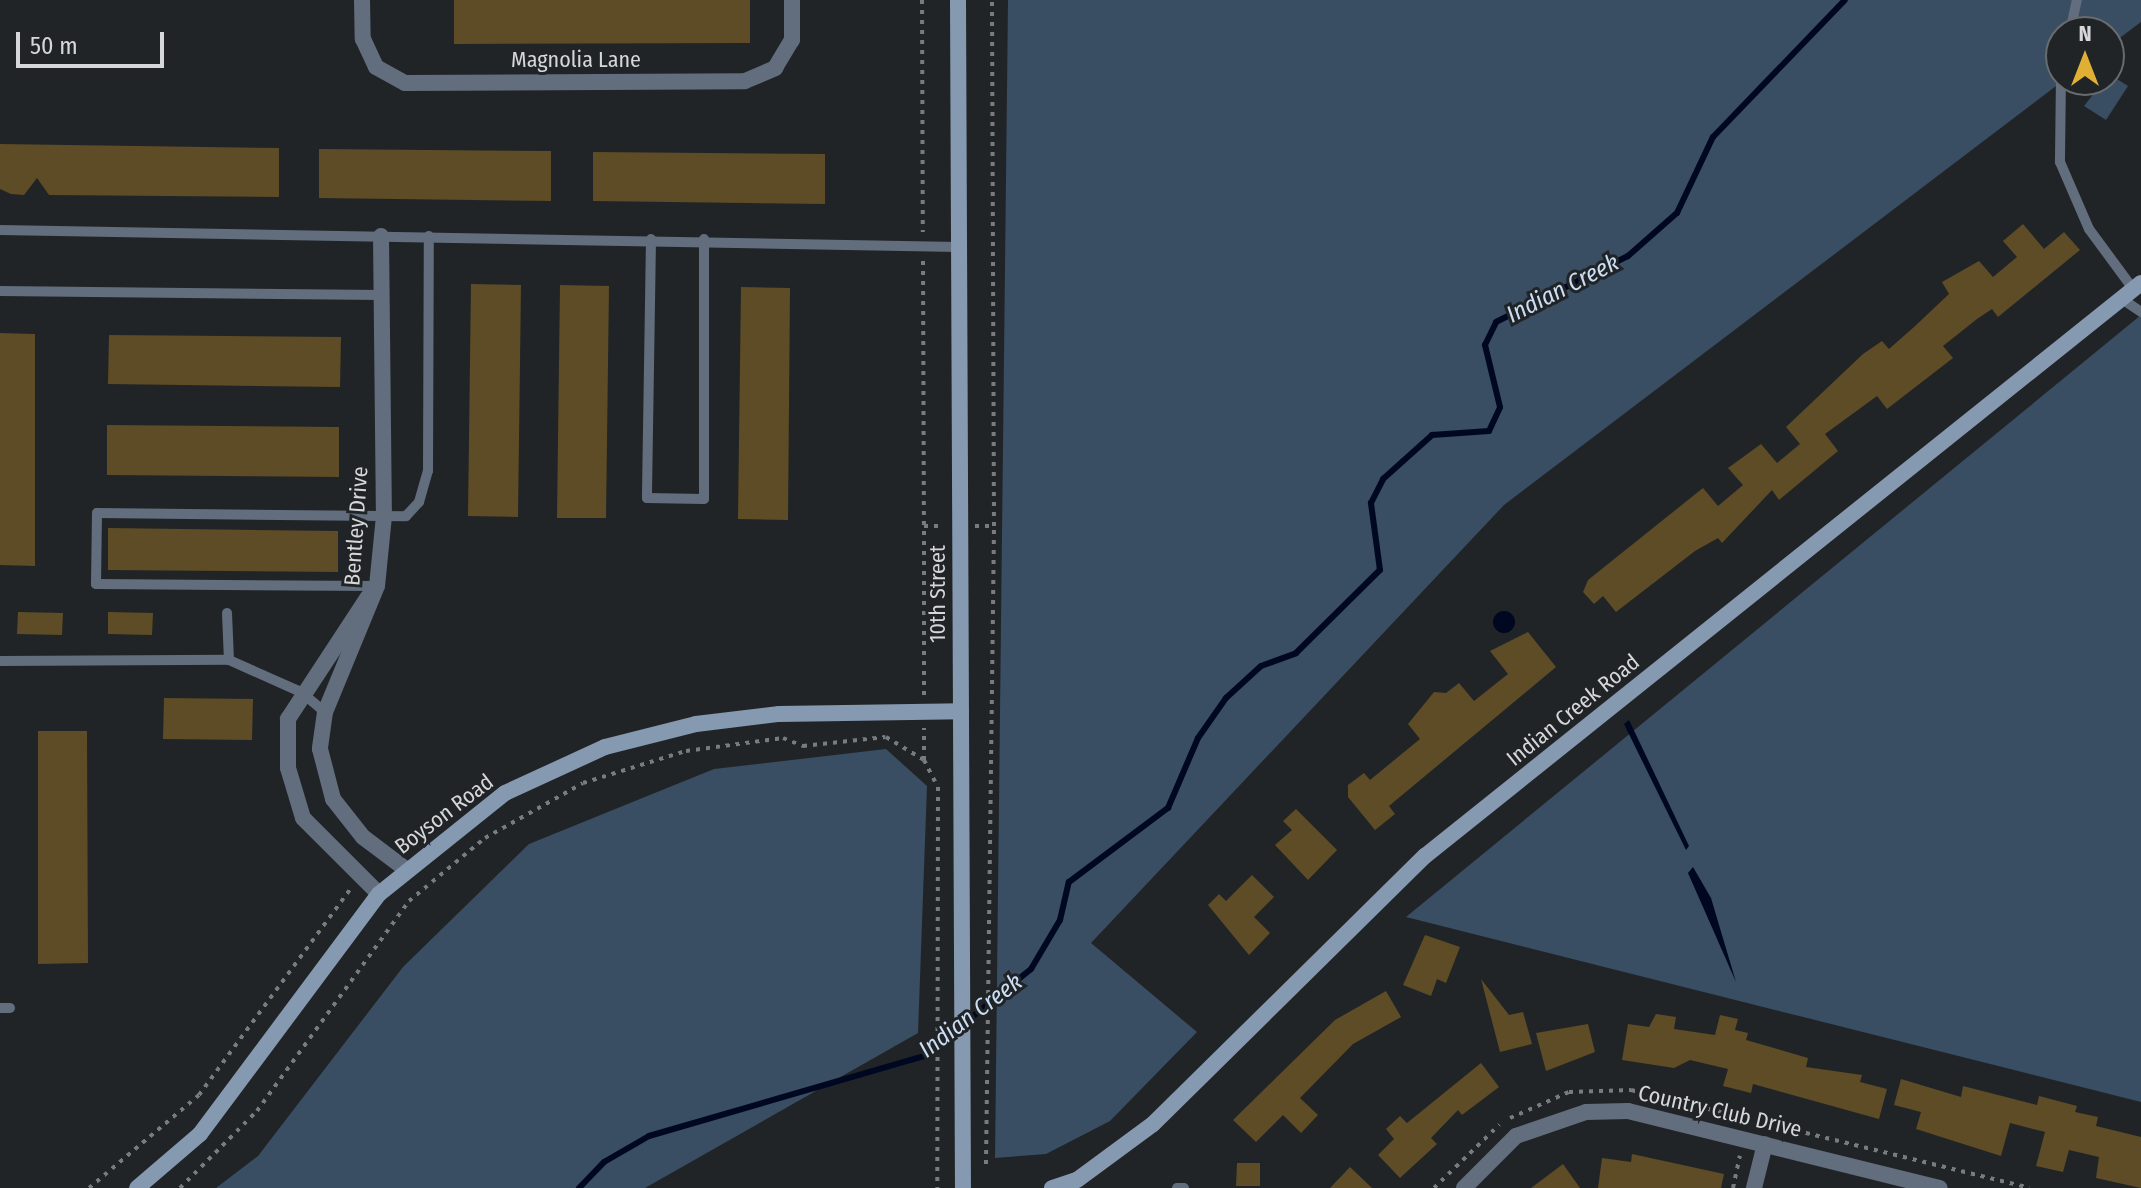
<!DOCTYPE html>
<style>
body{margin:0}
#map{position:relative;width:2141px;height:1188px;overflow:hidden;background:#212427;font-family:"Fira Sans Condensed",sans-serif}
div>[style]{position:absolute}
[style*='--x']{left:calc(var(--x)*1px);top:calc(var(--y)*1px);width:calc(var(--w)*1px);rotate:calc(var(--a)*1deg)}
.green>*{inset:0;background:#394d63}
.water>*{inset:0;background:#000821}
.round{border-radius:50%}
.stream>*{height:6px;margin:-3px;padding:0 3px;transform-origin:3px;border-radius:3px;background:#000821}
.building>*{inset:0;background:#5d4c25}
.path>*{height:4px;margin-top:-2px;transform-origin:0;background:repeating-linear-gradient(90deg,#797c7e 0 4px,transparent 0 10px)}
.lane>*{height:10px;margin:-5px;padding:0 5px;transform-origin:5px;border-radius:5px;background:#626e7d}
.street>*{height:16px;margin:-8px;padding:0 8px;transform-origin:8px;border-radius:8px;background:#626e7d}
.secondary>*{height:16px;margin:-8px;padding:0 8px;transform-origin:8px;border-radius:8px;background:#8599b0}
span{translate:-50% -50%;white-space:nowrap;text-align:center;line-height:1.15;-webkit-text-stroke:6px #212427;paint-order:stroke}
.street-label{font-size:22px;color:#d5d7d9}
.water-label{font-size:24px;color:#cbdef4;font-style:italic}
.north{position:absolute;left:2045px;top:16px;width:80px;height:80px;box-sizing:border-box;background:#212427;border:2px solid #696c6e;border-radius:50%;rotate:0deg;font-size:22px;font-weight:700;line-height:32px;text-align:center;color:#d5d7d9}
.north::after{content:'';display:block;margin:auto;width:28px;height:36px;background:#e0b034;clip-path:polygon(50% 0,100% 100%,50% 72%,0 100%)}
.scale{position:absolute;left:16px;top:32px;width:148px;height:36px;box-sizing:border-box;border:4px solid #d5d7d9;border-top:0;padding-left:10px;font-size:24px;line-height:28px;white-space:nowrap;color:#d5d7d9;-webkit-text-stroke:6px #212427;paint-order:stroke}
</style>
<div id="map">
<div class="green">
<i style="clip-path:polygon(1008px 0,2141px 0,2141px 22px,2109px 46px,2109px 32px,2061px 32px,2064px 80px,1504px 505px,1091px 943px,1197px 1032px,1110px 1121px,1046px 1154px,995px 1158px)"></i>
<i style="clip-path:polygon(2109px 74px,2128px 86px,2106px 120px,2084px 106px)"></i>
<i style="clip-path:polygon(2141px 315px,2141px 1102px,1406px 917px)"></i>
<i style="clip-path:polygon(886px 749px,927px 786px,918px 1033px,645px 1188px,216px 1188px,258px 1156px,403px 967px,529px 844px,714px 769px)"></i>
</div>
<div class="water">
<i class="round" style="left:1493px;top:611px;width:22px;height:22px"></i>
<i style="clip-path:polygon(1629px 720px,1689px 846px,1686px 850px,1624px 724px)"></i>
<i style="clip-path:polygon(1693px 867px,1711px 898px,1736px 982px,1688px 873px)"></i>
</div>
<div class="stream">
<i style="--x:579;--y:1188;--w:36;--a:-46"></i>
<i style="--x:604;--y:1162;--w:52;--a:-30"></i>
<i style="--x:649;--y:1136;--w:286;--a:-16.2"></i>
<i style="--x:924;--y:1056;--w:138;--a:-39.1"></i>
<i style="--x:1031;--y:969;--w:57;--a:-59.4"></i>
<i style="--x:1060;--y:920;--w:39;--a:-77"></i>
<i style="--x:1069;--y:882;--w:124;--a:-36.8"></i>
<i style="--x:1168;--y:808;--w:76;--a:-66.8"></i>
<i style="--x:1198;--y:738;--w:49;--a:-55"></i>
<i style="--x:1226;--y:698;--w:47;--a:-42.4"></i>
<i style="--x:1261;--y:666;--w:37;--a:-20"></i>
<i style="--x:1296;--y:653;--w:118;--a:-44.7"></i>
<i style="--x:1380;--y:570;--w:68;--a:-97.7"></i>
<i style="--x:1371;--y:503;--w:27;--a:-63"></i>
<i style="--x:1383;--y:479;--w:66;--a:-41.9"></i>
<i style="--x:1432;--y:435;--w:57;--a:-4"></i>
<i style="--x:1489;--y:431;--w:26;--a:-65"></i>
<i style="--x:1500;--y:407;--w:64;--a:-103.6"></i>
<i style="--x:1485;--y:345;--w:25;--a:-64"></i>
<i style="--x:1496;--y:322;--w:148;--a:-26.6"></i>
<i style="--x:1628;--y:256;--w:65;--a:-41.3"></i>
<i style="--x:1677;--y:213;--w:84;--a:-64.7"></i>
<i style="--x:1713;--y:137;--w:190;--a:-46.1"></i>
</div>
<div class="building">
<i style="clip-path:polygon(454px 0,750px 0,750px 43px,454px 44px)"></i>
<i style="clip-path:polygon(0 144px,279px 148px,279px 197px,49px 195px,37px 178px,24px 195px,11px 194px,0 189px)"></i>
<i style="clip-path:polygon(319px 149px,551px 151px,551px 201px,319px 198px)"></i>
<i style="clip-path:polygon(593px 152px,825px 154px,825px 204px,593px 201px)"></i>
<i style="clip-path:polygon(2023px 224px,2044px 249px,2064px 232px,2080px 250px,1998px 317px,1992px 309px,1977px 319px,1943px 346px,1953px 358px,1887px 409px,1877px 396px,1825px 434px,1838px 451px,1779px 500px,1772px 490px,1722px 543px,1718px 538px,1695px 551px,1616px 612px,1603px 596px,1594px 604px,1583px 592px,1588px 580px,1703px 488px,1718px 506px,1743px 485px,1728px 468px,1761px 444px,1777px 463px,1800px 444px,1786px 427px,1863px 354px,1882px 341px,1889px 349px,1914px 327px,1949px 294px,1942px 282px,1979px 261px,1993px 277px,2017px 257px,2003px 241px)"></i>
<i style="clip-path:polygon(471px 284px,521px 285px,518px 517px,468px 516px)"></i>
<i style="clip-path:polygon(560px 285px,609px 286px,606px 518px,557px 518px)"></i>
<i style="clip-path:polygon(741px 287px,790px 288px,788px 520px,738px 519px)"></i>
<i style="clip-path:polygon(0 333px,35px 334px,35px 566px,0 565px)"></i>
<i style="clip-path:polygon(109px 335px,341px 337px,340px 387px,108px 384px)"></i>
<i style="clip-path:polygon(107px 425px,339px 427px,339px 477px,107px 475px)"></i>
<i style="clip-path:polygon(108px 528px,338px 531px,338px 572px,108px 570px)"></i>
<i style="clip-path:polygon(18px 612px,63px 613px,62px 635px,17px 634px)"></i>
<i style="clip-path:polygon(108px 612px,153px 613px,152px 635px,108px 634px)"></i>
<i style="clip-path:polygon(1528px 632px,1556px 667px,1389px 806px,1395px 814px,1375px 830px,1348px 797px,1348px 785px,1364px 773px,1370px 780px,1420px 739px,1408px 724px,1434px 692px,1446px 693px,1459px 683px,1474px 701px,1508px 674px,1490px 651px)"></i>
<i style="clip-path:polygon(164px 698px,253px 699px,252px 740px,163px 739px)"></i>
<i style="clip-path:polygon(38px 731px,87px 731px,88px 963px,38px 964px)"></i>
<i style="clip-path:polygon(1296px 809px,1337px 850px,1308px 880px,1275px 845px,1292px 830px,1283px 821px)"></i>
<i style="clip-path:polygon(1252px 875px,1274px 897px,1254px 917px,1270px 933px,1249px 955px,1208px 905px,1219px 894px,1226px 901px)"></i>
<i style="clip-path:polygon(1425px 935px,1460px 947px,1446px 983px,1437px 979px,1431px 996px,1403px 985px)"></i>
<i style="clip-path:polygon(1481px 979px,1509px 1015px,1523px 1012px,1532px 1044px,1500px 1052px)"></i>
<i style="clip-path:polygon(1386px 991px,1401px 1017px,1353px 1044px,1300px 1098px,1318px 1115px,1301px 1133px,1283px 1115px,1256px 1142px,1233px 1120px,1335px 1020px)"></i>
<i style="clip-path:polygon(1656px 1014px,1676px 1017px,1674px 1029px,1715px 1035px,1720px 1015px,1738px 1019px,1735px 1030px,1748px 1033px,1746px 1040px,1808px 1058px,1806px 1067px,1862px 1075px,1860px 1082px,1887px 1089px,1879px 1119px,1753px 1084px,1751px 1093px,1723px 1086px,1728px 1069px,1690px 1060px,1674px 1068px,1622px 1060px,1628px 1024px,1649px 1027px)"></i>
<i style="clip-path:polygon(1588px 1024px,1595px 1052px,1546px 1071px,1536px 1033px)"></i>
<i style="clip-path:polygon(1481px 1063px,1499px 1087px,1462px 1115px,1458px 1110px,1431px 1138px,1437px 1144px,1400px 1178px,1378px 1155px,1394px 1139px,1386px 1129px,1400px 1116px,1407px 1123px)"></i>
<i style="clip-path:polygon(1901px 1079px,1961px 1097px,1963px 1086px,2037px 1105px,2039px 1096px,2077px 1106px,2075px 1112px,2098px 1117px,2096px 1126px,2141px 1137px,2141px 1188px,2096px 1178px,2099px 1157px,2069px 1150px,2063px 1172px,2036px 1166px,2045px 1132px,2010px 1123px,2001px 1156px,1916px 1129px,1921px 1112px,1894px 1105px)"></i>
<i style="clip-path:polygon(1632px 1154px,1724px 1174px,1721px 1188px,1598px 1188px,1602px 1158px,1631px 1162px)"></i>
<i style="clip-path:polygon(1237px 1163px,1260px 1163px,1260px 1186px,1236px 1186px)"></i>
<i style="clip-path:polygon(1563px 1164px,1580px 1188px,1531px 1188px)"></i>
<i style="clip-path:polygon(1350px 1167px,1372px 1188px,1330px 1188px)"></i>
</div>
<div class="path">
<i style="--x:922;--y:0;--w:232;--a:89.8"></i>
<i style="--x:923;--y:261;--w:265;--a:89.8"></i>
<i style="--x:975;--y:526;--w:19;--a:0"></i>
<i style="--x:994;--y:526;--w:526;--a:-90.22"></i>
<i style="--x:924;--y:695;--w:169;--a:-90"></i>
<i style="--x:924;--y:526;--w:18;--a:0"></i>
<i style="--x:924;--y:760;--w:30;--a:63"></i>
<i style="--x:938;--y:787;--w:401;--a:90.1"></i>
<i style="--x:1510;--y:1118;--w:64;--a:-23.8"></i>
<i style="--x:1569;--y:1092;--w:62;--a:-1.8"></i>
<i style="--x:1631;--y:1090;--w:410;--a:13.8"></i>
<i style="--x:986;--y:1164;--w:638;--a:-89.28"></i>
<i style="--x:89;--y:1188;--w:144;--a:-40.2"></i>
<i style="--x:199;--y:1095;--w:258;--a:-53.7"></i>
<i style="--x:180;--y:1188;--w:109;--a:-45"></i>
<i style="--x:257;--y:1111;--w:259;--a:-54.1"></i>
<i style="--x:409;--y:901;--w:99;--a:-39.7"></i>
<i style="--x:485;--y:838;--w:112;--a:-29.3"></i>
<i style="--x:583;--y:783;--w:108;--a:-17.3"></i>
<i style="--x:686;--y:751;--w:98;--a:-7.6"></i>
<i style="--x:783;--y:738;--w:22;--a:22"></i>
<i style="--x:803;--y:746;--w:83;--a:-6.2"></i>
<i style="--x:886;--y:737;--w:44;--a:31.2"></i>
<i style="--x:924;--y:760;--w:32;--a:-90"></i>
<i style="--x:1434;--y:1188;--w:91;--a:-44.1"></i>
<i style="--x:1733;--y:1188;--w:33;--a:-78"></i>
</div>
<div class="lane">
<i style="--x:2070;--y:32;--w:33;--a:-78"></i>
<i style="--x:2061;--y:75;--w:87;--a:90.7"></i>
<i style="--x:2060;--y:162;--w:73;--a:66.6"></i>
<i style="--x:2089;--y:229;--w:76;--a:53.6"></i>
<i style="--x:0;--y:230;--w:959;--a:1.02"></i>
<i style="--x:651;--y:239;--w:259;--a:90.9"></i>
<i style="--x:647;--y:498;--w:57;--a:1"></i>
<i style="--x:704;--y:499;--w:260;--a:-90"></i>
<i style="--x:0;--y:291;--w:382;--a:0.6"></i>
<i style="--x:2122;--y:299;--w:23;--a:34"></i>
<i style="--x:377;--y:586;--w:281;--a:-179.6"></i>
<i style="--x:96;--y:584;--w:71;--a:-89.2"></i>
<i style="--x:97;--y:513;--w:309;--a:0.6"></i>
<i style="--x:406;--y:516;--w:19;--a:-47"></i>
<i style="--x:419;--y:502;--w:32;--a:-74"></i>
<i style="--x:428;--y:471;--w:235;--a:-89.8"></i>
<i style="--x:227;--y:613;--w:47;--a:87.6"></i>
<i style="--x:0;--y:661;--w:229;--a:-0.3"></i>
<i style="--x:229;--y:660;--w:79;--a:24"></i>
<i style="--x:301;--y:692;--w:31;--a:40"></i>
<i style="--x:0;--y:1008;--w:10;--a:0"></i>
<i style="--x:1177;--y:1188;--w:7;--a:0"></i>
</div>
<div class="street">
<i style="--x:362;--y:0;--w:39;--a:89"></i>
<i style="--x:363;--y:39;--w:31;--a:65"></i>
<i style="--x:376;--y:67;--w:33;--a:29"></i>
<i style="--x:405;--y:83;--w:340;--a:-0.3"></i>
<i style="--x:745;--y:81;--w:33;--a:-23"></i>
<i style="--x:775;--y:68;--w:33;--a:-59"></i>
<i style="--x:792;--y:40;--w:40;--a:-90"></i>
<i style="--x:381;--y:236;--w:280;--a:89.4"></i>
<i style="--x:384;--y:516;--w:70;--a:95.7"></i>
<i style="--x:377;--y:586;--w:136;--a:112.4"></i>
<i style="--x:325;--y:712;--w:37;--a:98"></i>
<i style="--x:320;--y:749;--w:52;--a:75.4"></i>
<i style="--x:333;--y:799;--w:48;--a:51.7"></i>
<i style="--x:363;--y:837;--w:55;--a:36.9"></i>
<i style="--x:368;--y:597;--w:146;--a:123.3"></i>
<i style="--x:288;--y:719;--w:49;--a:90"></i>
<i style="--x:288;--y:768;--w:52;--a:73.3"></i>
<i style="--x:303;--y:818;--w:107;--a:45"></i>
<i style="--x:1464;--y:1188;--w:74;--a:-45"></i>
<i style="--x:1516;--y:1136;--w:74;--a:-18.9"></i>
<i style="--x:1586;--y:1112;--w:42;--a:-1.4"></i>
<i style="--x:1628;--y:1111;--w:321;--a:13.9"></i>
<i style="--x:1754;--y:1188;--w:45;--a:-76"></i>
</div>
<div class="secondary">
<i style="--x:958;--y:0;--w:1188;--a:89.76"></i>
<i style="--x:137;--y:1188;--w:83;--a:-40.6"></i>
<i style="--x:200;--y:1134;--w:299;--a:-53.3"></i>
<i style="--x:379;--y:894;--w:161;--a:-38.7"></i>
<i style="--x:505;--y:793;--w:110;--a:-24.7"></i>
<i style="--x:605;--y:747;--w:94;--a:-14.2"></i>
<i style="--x:696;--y:724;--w:84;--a:-6.9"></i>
<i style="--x:779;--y:714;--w:182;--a:-0.9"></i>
<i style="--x:1052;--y:1188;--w:26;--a:-18"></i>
<i style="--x:1077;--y:1180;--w:94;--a:-36.4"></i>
<i style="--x:1153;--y:1124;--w:382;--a:-44.6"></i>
<i style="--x:1425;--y:856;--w:917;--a:-38.67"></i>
</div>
<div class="street-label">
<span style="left:576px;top:60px">Magnolia Lane</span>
<span style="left:356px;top:526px;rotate:-86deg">Bentley Drive</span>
<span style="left:938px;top:594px;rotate:-90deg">10th Street</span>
<span style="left:1573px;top:710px;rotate:-39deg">Indian Creek Road</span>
<span style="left:444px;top:814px;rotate:-37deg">Boyson Road</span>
<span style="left:1720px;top:1111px;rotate:13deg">Country Club Drive</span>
</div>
<div class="water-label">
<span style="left:1563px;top:289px;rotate:-27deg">Indian Creek</span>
<span style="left:971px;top:1016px;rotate:-37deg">Indian Creek</span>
</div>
<div class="north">N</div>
<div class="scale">50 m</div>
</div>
